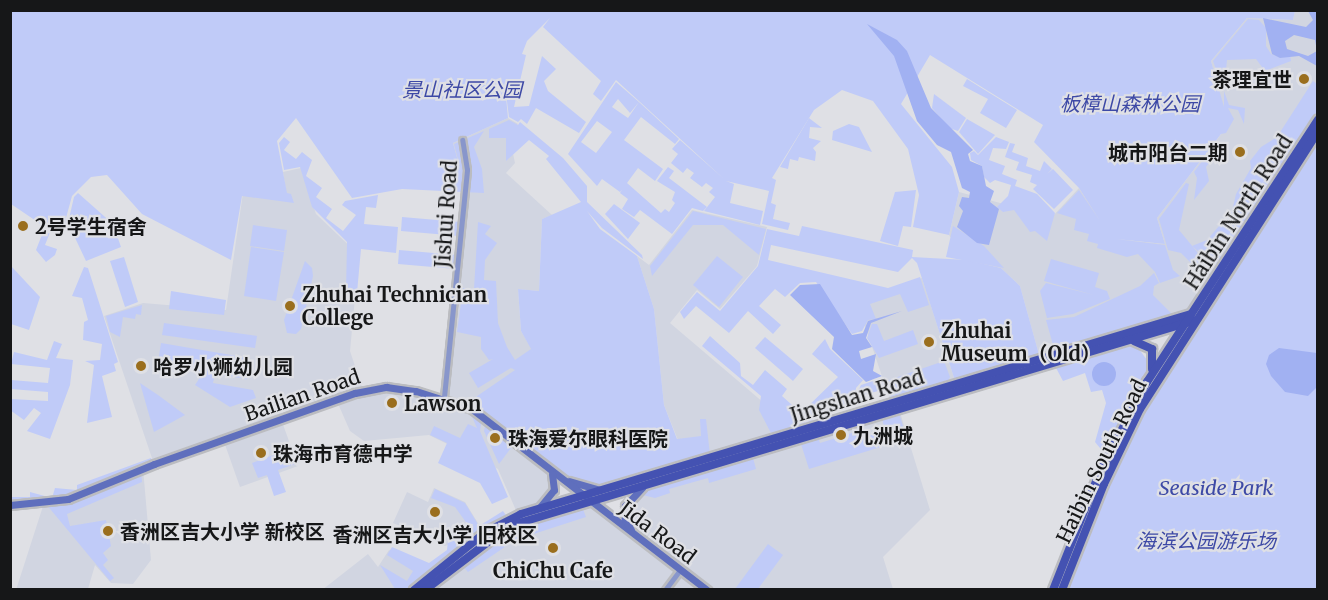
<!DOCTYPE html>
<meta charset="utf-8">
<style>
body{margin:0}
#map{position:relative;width:1328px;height:600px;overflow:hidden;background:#dfe0e5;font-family:Merriweather,"Noto Sans SC",serif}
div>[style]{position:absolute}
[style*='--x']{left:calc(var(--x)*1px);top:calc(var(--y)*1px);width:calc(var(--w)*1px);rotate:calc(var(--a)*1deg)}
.built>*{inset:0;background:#d1d5e1}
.green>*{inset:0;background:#c0cbf8}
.water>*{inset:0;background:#a1b1f2}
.round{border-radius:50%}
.roads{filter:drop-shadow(2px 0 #bbbcc0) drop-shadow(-2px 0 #bbbcc0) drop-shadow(0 2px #bbbcc0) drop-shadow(0 -2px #bbbcc0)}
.minor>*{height:4.5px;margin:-2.25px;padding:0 2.25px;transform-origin:2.25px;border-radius:2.25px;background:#8896cb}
.secondary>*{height:7px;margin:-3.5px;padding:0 3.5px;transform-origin:3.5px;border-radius:3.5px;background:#5f6fbd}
.primary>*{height:8px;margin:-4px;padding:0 4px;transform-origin:4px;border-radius:4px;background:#4452b2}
.dots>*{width:16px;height:16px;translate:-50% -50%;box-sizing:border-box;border:3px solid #dfe0e5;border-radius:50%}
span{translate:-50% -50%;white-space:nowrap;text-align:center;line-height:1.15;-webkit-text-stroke:4.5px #dfe0e5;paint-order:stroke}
.poi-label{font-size:20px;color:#161718;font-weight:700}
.right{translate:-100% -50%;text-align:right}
.left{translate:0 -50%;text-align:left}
.park-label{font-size:20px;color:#3d49a6;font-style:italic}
.street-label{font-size:20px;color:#161718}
.frame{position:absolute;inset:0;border:12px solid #161718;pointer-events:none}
</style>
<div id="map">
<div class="built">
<i style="clip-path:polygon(1295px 11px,1317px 11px,1317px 120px,1191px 314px,1040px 358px,1020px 286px,1001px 268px,967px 260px,949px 235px,959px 192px,1052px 217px,1079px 188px,1112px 239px,1165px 244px,1157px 218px,1228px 125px,1211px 61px,1247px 18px,1293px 20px)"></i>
<i style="clip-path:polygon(508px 118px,518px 124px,509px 135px,515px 163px,506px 173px,552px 215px,542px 219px,539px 291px,518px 289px,521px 331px,536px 356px,556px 483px,539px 508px,518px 515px,498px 469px,429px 435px,364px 441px,350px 431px,336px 399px,281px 419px,298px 466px,240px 487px,223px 439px,154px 464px,104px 316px,143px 303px,226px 310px,244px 186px,286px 192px,283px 172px,301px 168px,316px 214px,359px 255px,350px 351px,363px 390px,386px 388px,444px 397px,466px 192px,453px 143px)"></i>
<i style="clip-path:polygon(692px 210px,767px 227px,757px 266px,720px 309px,697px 290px,670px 323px,797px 431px,687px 463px,664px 405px,654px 309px,637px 256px,649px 265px)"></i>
<i style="clip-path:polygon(922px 278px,956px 384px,891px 403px,857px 302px)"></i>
<i style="clip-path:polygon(899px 409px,930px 510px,883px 557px,893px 589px,431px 590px,487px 540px,590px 501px,635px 536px,625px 519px,631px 496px)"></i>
<i style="clip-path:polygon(143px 468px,151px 560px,133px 584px,111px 583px,95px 565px,88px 589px,16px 590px,44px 503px)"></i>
<i style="clip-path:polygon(434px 488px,465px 502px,484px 533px,445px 546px,393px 523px,407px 492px,428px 502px)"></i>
<i style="clip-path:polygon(389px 550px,434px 573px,413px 589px,322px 590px,368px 554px,378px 567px)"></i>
</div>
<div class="green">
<i style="clip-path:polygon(366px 10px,366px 12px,1295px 11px,1293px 20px,1247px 18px,1211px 61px,1224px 107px,1224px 91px,1213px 61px,1248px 19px,1259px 20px,1266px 28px,1266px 46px,1271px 54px,1281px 58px,1290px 55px,1291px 61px,1265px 71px,1256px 59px,1227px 60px,1224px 91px,1229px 105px,1245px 108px,1244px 124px,1238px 110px,1228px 108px,1234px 119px,1226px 133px,1221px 134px,1157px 218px,1165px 244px,1116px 239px,1165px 245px,1173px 270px,1180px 276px,1160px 283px,1155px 272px,1138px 254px,1127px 257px,1097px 248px,1098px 244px,1087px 241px,1089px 234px,1074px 230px,1076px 219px,1057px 213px,1079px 190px,1100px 221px,1079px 188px,1034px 142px,1043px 125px,930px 55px,901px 104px,952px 167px,959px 192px,949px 235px,913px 227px,919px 195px,908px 149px,873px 101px,842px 90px,814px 110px,772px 178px,776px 180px,771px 203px,776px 205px,773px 219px,790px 223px,788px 230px,762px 224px,769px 191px,726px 181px,734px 184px,730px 203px,763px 211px,760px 225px,704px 211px,715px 197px,709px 192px,713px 188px,706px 183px,702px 187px,690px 178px,694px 173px,687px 168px,683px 173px,671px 163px,678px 154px,672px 149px,680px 140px,724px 179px,616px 80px,601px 101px,593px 94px,601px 81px,543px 27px,550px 18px,527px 41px,522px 54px,526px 55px,514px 107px,529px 106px,542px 56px,556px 69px,544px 81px,548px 91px,586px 122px,579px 133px,536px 108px,527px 124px,521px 119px,518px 122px,509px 117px,505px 86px,508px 118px,453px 143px,465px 186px,454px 144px,484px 131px,474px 147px,482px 169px,484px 193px,402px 189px,352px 198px,296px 118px,277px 141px,287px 193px,291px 194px,294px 203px,242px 196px,231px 260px,142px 214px,107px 175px,91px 177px,72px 196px,66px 218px,72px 233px,53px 225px,45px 245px,57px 249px,55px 255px,46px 262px,36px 250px,45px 227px,11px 204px,10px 11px)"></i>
<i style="clip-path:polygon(967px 79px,1017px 110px,1006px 128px,980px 113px,988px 99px,963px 86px)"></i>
<i style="clip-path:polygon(1313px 81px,1317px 84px,1317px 118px,1219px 269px,1192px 246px,1207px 240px,1232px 211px,1236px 194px,1251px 168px,1250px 161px,1261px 147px,1277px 137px)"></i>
<i style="clip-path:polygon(evenodd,616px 82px,639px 102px,630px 113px,618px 99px,612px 107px,628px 118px,639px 102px,679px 139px,675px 144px,641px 117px,624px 140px,663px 169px,655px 181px,638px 168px,627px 183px,661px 213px,665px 209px,669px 212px,675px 203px,672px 200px,675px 192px,657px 181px,668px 167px,674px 171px,669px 178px,707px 207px,703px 211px,692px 208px,672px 234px,640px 210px,634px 217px,622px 209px,628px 199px,620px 193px,622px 190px,620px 192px,602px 179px,597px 186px,568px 154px,616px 82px,597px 121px,612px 132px,596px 153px,581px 142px,597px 121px)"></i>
<i style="clip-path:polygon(934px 94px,966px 118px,958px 131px,949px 128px,932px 108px)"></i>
<i style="clip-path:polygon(809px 118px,822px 128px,810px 127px,809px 138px,821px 141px,813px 148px,816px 152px,815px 161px,799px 157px,798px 161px,790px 159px,788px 169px,780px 167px)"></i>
<i style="clip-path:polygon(967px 119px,995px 135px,978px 154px,959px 132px)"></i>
<i style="clip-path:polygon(509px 120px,518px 125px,520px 122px,563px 158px,587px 186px,587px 202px,642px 255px,643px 259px,602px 228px,587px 211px,600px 229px,637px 256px,654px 309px,664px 405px,677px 439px,701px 436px,700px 419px,706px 419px,710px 455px,602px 489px,576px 484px,551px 471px,464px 405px,515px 370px,511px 368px,478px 388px,469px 373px,493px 359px,489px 360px,481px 349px,481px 337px,457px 332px,463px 288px,474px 289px,478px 222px,491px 226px,485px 234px,497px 243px,485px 260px,484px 280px,496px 281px,498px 323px,507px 347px,515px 360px,531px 349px,535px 356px,521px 331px,518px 289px,539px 291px,542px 219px,581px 202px,546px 159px,549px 156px,529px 140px,506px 161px,506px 138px,489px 138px,489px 129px)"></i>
<i style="clip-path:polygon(849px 124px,859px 127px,872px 152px,832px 140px,833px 131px)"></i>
<i style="clip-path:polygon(1317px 133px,1317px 589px,1062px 590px,1140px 409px)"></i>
<i style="clip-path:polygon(284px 137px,290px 142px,284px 150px,296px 159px,302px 152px,312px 160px,306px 176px,322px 188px,316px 197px,332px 209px,326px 218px,343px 231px,356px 215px,342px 205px,345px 201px,378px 195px,376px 208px,366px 207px,364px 224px,398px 227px,396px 253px,361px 249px,357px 293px,346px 291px,347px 242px,312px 207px,300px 167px,284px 170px,279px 143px)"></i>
<i style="clip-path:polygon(996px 137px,1009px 142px,1006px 149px,993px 148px,989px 160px,1005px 166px,1002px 174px,1017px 180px,1015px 186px,1037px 194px,1055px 213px,1047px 241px,1035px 231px,1030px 232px,1014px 210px,1003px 212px,997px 207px,1008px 196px,1011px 185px,995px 180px,990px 183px,984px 177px,982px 166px,971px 160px,970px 153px,974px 151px,978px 155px)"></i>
<i style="clip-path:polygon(1218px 140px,1215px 155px,1206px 167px,1209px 181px,1194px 200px,1197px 178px,1194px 172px)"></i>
<i style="clip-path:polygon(1010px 143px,1015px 144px,1012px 152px,1028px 158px,1026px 166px,1040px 171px,1044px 161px,1052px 169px,1047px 174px,1053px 169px,1073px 190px,1054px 209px,1033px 189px,1037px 185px,1030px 182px,1032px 175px,1016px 170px,1019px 162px,1005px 157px)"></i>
<i style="clip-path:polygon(1186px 183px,1189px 184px,1179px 230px,1203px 259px,1198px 270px,1181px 253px,1168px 250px,1159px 219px)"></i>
<i style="clip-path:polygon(916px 190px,911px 227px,903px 226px,898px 246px,880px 241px,895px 192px)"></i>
<i style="clip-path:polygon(78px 193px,113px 224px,121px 247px,86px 261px,68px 223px,74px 197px)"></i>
<i style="clip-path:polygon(614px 204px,640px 223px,628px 239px,605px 214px)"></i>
<i style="clip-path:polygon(693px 211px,766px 229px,759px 255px,723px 225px,693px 225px,652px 276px,650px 266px)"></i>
<i style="clip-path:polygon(402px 217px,460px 222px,459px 236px,401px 231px)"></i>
<i style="clip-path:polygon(253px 225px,287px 230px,284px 251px,250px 246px)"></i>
<i style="clip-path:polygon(802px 226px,913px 250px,912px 257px,967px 260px,1001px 268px,1020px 286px,1040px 358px,956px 384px,917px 263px,912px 258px,898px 272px,771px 245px,768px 260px,888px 288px,920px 277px,929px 305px,908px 312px,900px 294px,870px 304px,876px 319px,868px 320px,862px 331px,852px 334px,816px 282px,800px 283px,785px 297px,775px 289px,759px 306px,781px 325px,773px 334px,748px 311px,729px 333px,696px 306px,684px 319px,680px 312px,697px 292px,720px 311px,758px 266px,767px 229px,799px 236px)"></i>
<i style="clip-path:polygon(953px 226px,984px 246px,1004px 268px,946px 257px)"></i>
<i style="clip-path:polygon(251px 247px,284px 252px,276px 301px,244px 296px)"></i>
<i style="clip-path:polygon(399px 250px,457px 255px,456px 269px,398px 264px)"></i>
<i style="clip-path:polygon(717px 256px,743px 277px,719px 307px,693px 285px)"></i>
<i style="clip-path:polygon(124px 257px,138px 302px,125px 307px,110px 261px)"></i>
<i style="clip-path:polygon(1051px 259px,1099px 273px,1095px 287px,1107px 291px,1110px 299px,1073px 314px,1047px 318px,1040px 291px,1046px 283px,1094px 295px,1044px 281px)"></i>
<i style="clip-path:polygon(305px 261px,312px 268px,313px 276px,301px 329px,296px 334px,287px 333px,284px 320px)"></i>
<i style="clip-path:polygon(11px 266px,40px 297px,29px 330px,11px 324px)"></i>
<i style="clip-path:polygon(84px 267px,88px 268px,118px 362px,114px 364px,116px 371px,102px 376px,112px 417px,87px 423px,94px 365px,85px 361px,100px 360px,102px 344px,83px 340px,84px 322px,88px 320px,82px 298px,72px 296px)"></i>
<i style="clip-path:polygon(1154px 273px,1159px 283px,1154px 286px,1153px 295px,1175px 317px,1055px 352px,1046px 320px,1074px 317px,1140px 286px)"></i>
<i style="clip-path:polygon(171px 291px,226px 300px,224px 315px,169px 309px)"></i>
<i style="clip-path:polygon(142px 305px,141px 315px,136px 314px,135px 319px,123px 317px,120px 337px,110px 332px,106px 316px)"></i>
<i style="clip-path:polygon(164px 323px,257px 336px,255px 348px,162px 335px)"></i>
<i style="clip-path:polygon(872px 324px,877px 324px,884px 341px,913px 330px,918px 344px,879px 358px,867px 338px)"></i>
<i style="clip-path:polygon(710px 336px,740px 363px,741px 376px,753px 385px,765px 370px,787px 389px,782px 396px,801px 413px,838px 377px,812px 354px,825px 339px,830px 349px,863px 380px,856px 388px,856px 395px,861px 385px,882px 378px,885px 389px,857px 397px,857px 405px,812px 417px,814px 425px,773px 437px,759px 410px,761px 396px,702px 346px)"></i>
<i style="clip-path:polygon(765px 337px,803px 369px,793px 381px,755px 348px)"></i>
<i style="clip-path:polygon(54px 341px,62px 344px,56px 358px,73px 360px,70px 385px,50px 439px,27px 431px,41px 413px,34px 408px,24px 420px,10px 410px,11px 399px,48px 401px,48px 392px,11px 389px,11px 380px,48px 383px,50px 368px,11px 364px,14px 352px,47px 360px)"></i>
<i style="clip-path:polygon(161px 343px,249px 358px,247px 379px,215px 374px,213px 383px,253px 390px,256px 398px,230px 407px,195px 385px,201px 376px,181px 358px,172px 371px,158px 362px)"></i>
<i style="clip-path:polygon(1136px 345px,1147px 360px,1147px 371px,1105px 454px,1095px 442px,1106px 403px,1102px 390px,1091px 392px,1085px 373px,1063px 381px,1055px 366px)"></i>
<i style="clip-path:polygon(944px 361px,950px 377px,946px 385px,892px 401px,886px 381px)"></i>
<i style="clip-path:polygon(140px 383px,158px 395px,185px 415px,154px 432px)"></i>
<i style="clip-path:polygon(469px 410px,482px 419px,480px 431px,508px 497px,492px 504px,480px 483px,438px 463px,447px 443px,430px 435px,434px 426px,460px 438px,468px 424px,477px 428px)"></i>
<i style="clip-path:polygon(898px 410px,907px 439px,809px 469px,800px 441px,817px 435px,820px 443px,865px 429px,867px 436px,885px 430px,881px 415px)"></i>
<i style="clip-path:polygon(486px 422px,514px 444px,499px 464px,484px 431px)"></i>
<i style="clip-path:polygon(290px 449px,295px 464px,278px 470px,286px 492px,274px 496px,267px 475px,258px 478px,252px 463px)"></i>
<i style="clip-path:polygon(752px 454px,756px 469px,709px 483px,708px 478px,669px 489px,670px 493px,655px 498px,638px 494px,650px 485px)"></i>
<i style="clip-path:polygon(151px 458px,153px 463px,67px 498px,11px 504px,11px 497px,30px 497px,30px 492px,52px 498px,55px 488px,77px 490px,77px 485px)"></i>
<i style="clip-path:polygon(141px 471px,142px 482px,67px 514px,70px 526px,106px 520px,111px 546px,103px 553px,108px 560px,103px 565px,114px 578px,110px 581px,46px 504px)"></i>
<i style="clip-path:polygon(435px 489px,465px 503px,479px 526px,503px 511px,508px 518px,412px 589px,395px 589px,380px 565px,407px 581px,413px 571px,387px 555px,392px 547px,429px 563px,447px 550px,448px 540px,468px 525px,455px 507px,431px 498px)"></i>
<i style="clip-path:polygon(581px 504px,586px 517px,515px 540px,468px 572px,460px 563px,510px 527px)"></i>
<i style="clip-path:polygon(768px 544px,783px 555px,758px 589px,735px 589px)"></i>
</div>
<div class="water">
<i style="clip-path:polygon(evenodd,1308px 11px,1317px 11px,1317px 66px,1299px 56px,1280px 58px,1272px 54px,1263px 18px,1306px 27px,1313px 20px,1308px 11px,1294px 35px,1315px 40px,1317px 51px,1308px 56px,1287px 49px,1285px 41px,1294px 35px)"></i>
<i style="clip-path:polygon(867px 24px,897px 40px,907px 51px,931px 108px,973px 150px,968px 154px,970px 161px,982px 166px,986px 186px,994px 191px,990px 202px,999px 209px,989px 245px,977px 243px,957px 227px,963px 211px,959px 206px,962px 197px,969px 198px,970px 192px,962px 188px,951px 152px,937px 145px,917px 121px,894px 56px)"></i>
<i style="clip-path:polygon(820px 284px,852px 335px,863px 333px,868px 321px,902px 311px,871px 323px,866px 338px,872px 347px,859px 351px,861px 359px,876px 354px,873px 371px,882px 376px,866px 382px,832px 349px,834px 337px,790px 295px,800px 285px)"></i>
<i style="clip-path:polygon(1279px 348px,1317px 353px,1317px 387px,1308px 396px,1285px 392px,1271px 376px,1266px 364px,1269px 355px)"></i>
<i class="round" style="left:1092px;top:362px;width:24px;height:24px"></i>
</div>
<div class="roads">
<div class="minor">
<i style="--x:444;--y:397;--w:228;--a:-84.2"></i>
<i style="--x:467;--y:170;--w:30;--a:-99"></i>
<i style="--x:665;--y:590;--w:25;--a:-53"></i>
</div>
<div class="secondary">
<i style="--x:569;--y:481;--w:32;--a:16"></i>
<i style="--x:10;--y:505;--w:58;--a:-5.9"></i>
<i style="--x:68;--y:499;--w:93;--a:-22.1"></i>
<i style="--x:154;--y:464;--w:213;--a:-19.5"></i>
<i style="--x:355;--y:393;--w:32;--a:-11"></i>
<i style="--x:386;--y:387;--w:30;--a:8"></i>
<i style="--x:416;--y:391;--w:59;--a:17.8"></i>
<i style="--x:472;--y:409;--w:297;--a:37.6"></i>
<i style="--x:540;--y:507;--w:22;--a:-51"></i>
<i style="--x:554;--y:490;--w:16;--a:-97"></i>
<i style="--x:631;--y:530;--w:13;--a:-119"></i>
<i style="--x:625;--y:519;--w:13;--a:-90"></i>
<i style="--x:625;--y:506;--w:25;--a:-47"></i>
</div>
<div class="primary">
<i style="--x:1134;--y:341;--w:20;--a:24"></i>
<i style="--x:1152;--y:349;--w:20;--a:90"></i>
<i style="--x:414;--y:590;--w:92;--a:-38.9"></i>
<i style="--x:486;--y:532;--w:39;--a:-27"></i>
<i style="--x:521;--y:514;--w:699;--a:-16.62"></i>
<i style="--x:425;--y:590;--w:106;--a:-37.3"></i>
<i style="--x:509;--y:526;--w:717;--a:-16.69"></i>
<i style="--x:1053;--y:590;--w:128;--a:-68.4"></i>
<i style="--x:1100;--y:471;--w:101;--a:-62.2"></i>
<i style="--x:1147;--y:382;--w:313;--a:-56.9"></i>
<i style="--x:1062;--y:590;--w:114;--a:-68.4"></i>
<i style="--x:1104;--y:484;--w:83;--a:-64.4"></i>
<i style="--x:1140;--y:409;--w:329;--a:-57.3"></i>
</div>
</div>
<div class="dots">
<i style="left:1304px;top:79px;background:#9a6e1d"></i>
<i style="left:1240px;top:152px;background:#9a6e1d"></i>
<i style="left:23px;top:226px;background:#9a6e1d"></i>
<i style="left:290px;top:306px;background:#9a6e1d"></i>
<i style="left:929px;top:342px;background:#9a6e1d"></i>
<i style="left:141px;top:366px;background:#9a6e1d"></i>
<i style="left:392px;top:403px;background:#9a6e1d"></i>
<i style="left:841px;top:435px;background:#9a6e1d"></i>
<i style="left:495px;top:438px;background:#9a6e1d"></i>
<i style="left:261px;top:453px;background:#9a6e1d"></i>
<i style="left:435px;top:512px;background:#9a6e1d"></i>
<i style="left:108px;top:531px;background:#9a6e1d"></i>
<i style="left:553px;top:548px;background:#9a6e1d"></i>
</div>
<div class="poi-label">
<span class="right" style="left:1292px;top:79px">茶理宜世</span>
<span class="right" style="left:1228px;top:152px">城市阳台二期</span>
<span class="left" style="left:35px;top:226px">2号学生宿舍</span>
<span class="left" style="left:302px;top:306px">Zhuhai Technician<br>College</span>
<span class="left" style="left:941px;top:342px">Zhuhai<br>Museum（Old）</span>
<span class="left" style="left:153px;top:366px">哈罗小狮幼儿园</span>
<span class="left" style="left:404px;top:403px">Lawson</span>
<span class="left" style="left:853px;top:435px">九洲城</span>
<span class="left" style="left:508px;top:438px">珠海爱尔眼科医院</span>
<span class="left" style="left:273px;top:453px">珠海市育德中学</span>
<span class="left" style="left:120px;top:531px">香洲区吉大小学 新校区</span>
<span style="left:435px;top:534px">香洲区吉大小学 旧校区</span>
<span style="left:553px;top:570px">ChiChu Cafe</span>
</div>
<div class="park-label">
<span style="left:462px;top:89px">景山社区公园</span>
<span style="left:1130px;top:103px">板樟山森林公园</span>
<span style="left:1216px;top:487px">Seaside Park</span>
<span style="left:1206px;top:540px">海滨公园游乐场</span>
</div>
<div class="street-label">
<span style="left:1238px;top:212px;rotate:-57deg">Hǎibīn North Road</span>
<span style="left:446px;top:214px;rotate:-86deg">Jishui Road</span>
<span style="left:302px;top:395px;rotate:-19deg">Bailian Road</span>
<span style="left:857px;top:396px;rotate:-17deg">Jingshan Road</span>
<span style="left:1101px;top:461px;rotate:-64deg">Haibin South Road</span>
<span style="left:658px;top:532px;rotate:37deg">Jida Road</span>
</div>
<div class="frame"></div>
</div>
